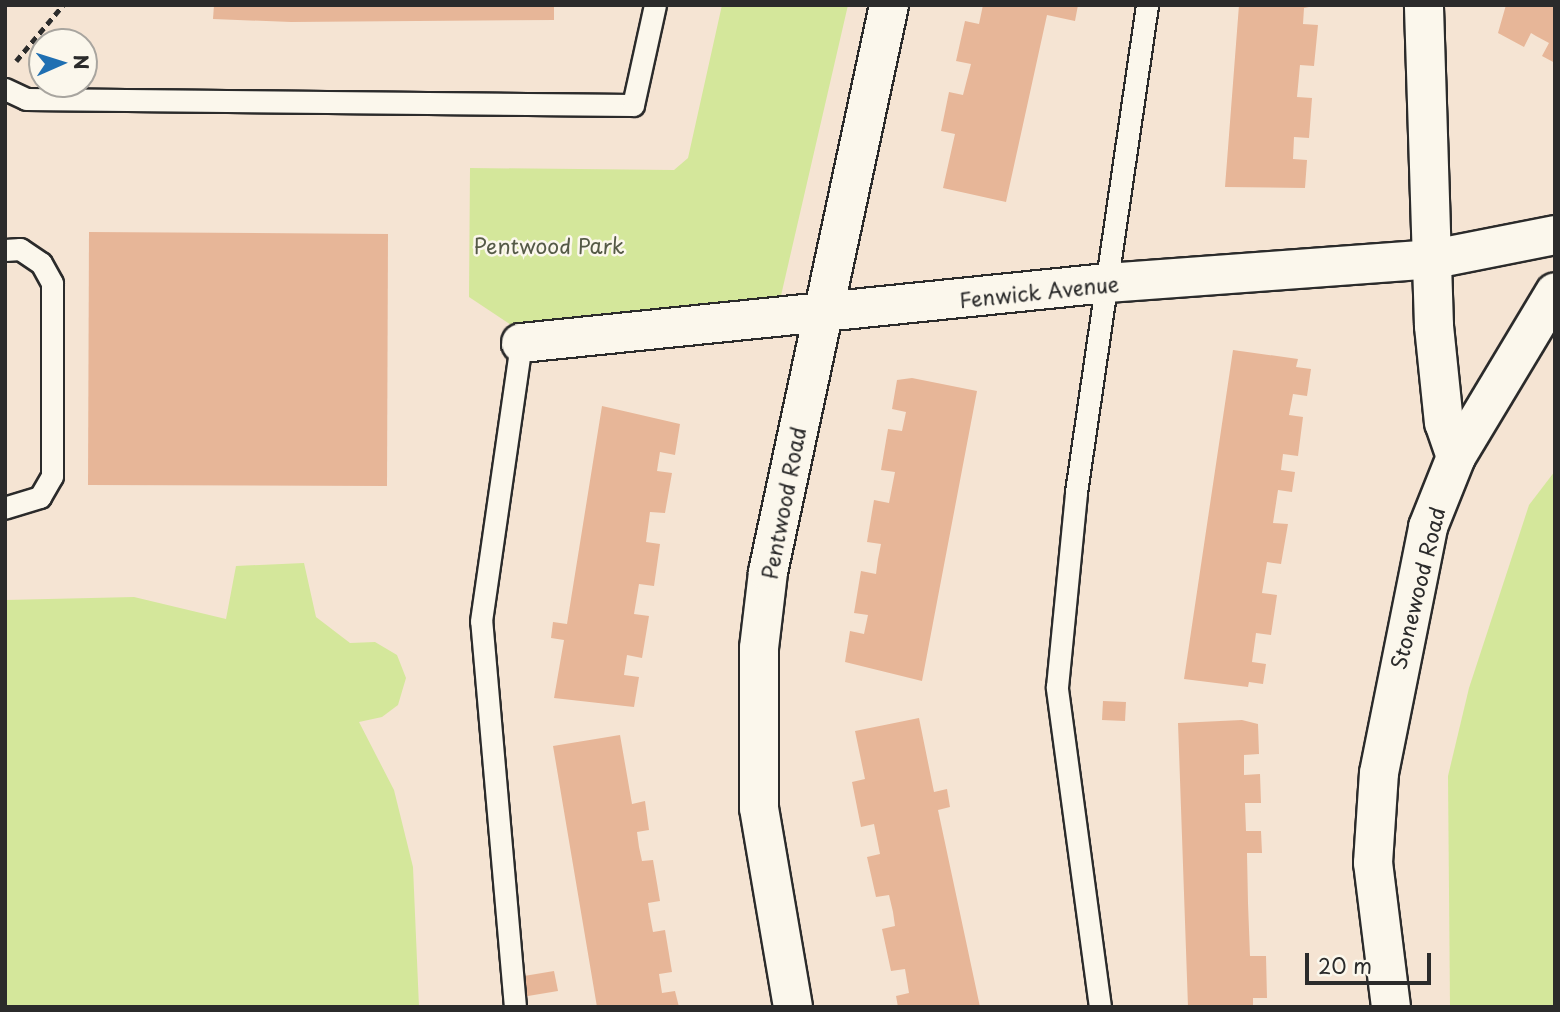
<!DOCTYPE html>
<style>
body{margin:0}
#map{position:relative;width:1560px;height:1012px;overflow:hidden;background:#f5e4d3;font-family:"Playpen Sans",sans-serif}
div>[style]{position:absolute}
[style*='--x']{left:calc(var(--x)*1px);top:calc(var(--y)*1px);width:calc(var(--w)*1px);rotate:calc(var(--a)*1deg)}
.green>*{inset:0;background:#d4e79b}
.building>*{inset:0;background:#e7b698}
.path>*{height:4.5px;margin-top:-2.25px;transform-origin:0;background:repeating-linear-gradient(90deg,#2b2b2b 0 7px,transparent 0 12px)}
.roads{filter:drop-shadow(2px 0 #2b2b2b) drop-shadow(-2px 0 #2b2b2b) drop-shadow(0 2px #2b2b2b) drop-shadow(0 -2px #2b2b2b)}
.service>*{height:21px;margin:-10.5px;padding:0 10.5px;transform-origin:10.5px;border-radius:10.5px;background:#fbf7ec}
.minor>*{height:38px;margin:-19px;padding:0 19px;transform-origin:19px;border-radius:19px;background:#fbf7ec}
.tertiary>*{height:38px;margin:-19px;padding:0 19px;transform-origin:19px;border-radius:19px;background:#fbf7ec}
span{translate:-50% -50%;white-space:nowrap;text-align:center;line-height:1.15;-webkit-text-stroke:5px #fbf7ec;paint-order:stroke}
.park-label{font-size:21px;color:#555a47}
.street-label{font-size:21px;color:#2b2b2b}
.frame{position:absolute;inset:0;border:7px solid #2b2b2b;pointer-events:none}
.north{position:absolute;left:28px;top:28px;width:70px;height:70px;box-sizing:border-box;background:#fbf7ec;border:2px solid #a8a59f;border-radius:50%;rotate:87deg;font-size:19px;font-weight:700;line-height:28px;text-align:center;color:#2b2b2b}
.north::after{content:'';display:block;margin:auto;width:24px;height:32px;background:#1f6fb2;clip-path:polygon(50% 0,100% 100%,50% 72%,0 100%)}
.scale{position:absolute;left:1305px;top:953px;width:126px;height:32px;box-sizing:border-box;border:4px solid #2b2b2b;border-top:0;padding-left:9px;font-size:21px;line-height:24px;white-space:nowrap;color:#2b2b2b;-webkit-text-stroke:5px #fbf7ec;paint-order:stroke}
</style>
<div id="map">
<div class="green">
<i style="clip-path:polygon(722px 5px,848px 5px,780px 300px,511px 325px,469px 297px,470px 168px,674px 170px,688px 158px)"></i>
<i style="clip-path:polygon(1555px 471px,1555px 1007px,1450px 1007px,1448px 776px,1469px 688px,1529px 505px)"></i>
<i style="clip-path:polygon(304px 563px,316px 617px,350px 643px,375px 642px,397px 655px,406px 678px,398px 705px,382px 717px,359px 722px,394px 790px,413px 867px,419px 1007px,5px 1007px,5px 600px,134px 597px,226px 619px,236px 566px)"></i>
</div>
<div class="building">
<i style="clip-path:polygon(214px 5px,554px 5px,554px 20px,291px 22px,213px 19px)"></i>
<i style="clip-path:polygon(983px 5px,1078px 5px,1075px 21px,1047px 15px,1006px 202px,943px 188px,955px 134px,941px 131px,949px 92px,963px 95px,971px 64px,956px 61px,965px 21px,979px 24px)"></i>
<i style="clip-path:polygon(1239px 5px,1319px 5px,1304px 8px,1303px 24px,1318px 25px,1314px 66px,1300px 65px,1297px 97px,1312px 98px,1309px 138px,1294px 137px,1293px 159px,1307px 160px,1305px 188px,1225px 187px)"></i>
<i style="clip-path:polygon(1506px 5px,1555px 5px,1555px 63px,1542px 56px,1549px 43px,1536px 36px,1531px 33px,1524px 47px,1498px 33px)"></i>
<i style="clip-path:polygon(89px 232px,388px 234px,387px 486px,88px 485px)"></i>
<i style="clip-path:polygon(1233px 350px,1298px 359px,1296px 367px,1311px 369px,1307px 396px,1293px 394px,1289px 415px,1303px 417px,1298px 456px,1283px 454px,1281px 470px,1295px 472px,1292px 492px,1278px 490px,1273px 523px,1288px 524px,1281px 564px,1267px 562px,1262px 593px,1277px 595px,1271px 635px,1256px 633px,1252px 662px,1266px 664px,1263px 684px,1249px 682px,1248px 687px,1184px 679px)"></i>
<i style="clip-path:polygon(912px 378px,977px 391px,922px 681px,845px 662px,850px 631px,864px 634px,868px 615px,854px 613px,861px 571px,876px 574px,878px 559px,881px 544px,867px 542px,874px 500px,889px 503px,895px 472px,881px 470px,888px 429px,902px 431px,906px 412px,892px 409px,897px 380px)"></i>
<i style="clip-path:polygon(602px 406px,680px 424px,675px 455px,660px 452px,657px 471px,672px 473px,665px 513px,650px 512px,646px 542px,660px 544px,654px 586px,639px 584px,634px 614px,649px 616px,642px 658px,627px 655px,624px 675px,639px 677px,634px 707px,554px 698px,564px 640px,551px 638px,553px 622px,567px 624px)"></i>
<i style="clip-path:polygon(1103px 701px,1126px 702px,1125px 721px,1102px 720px)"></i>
<i style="clip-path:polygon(919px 718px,934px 792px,947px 789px,950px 807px,938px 810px,980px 1007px,898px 1007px,896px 996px,909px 993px,905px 969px,891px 971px,882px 929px,895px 926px,893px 912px,889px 895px,876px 897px,867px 857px,880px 854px,874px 824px,861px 827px,852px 782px,865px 779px,855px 731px)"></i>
<i style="clip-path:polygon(1242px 720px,1258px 724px,1259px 754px,1244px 755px,1244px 775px,1260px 774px,1261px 803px,1245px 803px,1246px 831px,1261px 831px,1262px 853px,1247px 853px,1248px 903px,1250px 956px,1266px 956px,1267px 998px,1253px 998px,1253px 1007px,1188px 1007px,1178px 723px)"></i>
<i style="clip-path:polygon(620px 735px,632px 804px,645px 801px,649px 830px,637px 832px,639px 847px,642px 861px,653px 860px,660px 901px,648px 903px,650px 916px,653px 932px,665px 930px,672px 972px,659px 974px,662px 993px,675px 991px,679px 1007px,597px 1007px,553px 746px)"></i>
<i style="clip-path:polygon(554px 971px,558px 991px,522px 997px,518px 977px)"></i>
</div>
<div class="path">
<i style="--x:16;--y:61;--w:73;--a:-50"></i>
</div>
<div class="roads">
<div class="service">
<i style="--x:5;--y:89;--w:23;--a:25"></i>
<i style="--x:26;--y:99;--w:607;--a:0.57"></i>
<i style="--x:633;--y:105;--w:102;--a:-77.6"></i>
<i style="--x:5;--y:250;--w:15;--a:-4"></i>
<i style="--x:20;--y:249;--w:25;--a:34"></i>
<i style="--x:41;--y:263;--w:23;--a:61"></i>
<i style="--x:52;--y:283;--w:193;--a:90"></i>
<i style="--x:52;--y:476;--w:24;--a:120"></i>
<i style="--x:40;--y:497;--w:37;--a:163"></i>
<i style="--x:515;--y:1007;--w:387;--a:-95"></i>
<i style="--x:481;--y:621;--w:281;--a:-81.8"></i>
<i style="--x:1100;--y:1007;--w:323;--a:-97.7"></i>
<i style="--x:1057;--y:687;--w:196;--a:-84.4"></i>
<i style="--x:1076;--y:492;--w:492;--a:-81.7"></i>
</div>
<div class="minor">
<i style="--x:521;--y:343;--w:589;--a:-5.85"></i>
<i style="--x:1107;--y:283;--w:328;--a:-4.2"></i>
<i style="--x:1434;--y:259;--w:123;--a:-11.2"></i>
<i style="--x:793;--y:1007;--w:202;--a:-99.7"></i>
<i style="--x:759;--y:808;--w:160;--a:-90"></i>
<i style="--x:759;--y:648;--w:77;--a:-83.2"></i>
<i style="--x:768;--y:572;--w:580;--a:-77.95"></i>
</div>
<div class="tertiary">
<i style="--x:1456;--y:457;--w:192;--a:-59"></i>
<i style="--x:1391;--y:1007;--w:145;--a:-97.1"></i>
<i style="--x:1373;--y:863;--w:90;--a:-86.2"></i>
<i style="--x:1379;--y:773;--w:251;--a:-78.7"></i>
<i style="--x:1428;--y:527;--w:75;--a:-68.2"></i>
<i style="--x:1456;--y:457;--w:36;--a:-109"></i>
<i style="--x:1444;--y:423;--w:98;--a:-95.9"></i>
<i style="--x:1434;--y:326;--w:321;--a:-91.8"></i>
</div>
</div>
<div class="park-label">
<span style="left:549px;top:245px">Pentwood Park</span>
</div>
<div class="street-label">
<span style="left:1039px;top:291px;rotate:-6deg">Fenwick Avenue</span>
<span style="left:783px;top:503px;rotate:-79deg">Pentwood Road</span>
<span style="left:1417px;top:588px;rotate:-76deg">Stonewood Road</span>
</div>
<div class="frame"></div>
<div class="north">N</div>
<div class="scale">20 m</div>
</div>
